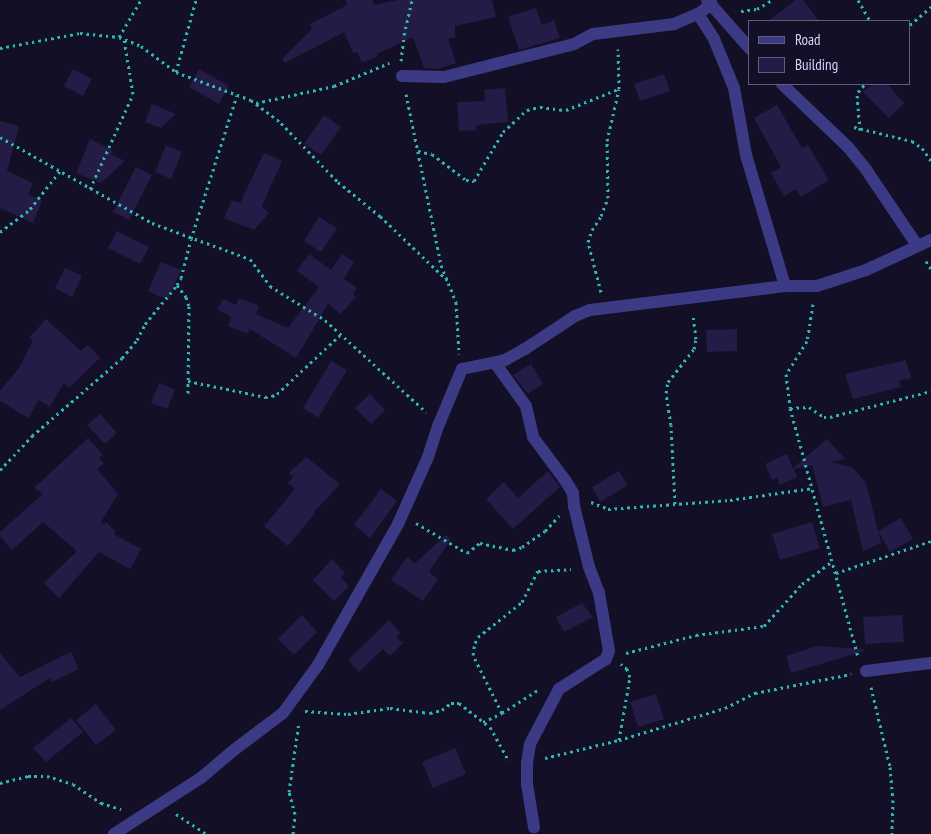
<!DOCTYPE html>
<style>
body{margin:0}
#map{position:relative;width:931px;height:834px;overflow:hidden;background:#130f26;font-family:"PT Sans Narrow",sans-serif}
div>[style]{position:absolute}
[style*='--x']{left:calc(var(--x)*1px);top:calc(var(--y)*1px);width:calc(var(--w)*1px);rotate:calc(var(--a)*1deg)}
.building>*{inset:0;background:#241b47}
.path>*{height:3px;margin-top:-1.5px;transform-origin:0;background:repeating-linear-gradient(90deg,#2fb8b0 0 2.5px,transparent 0 6.5px)}
.minor>*{height:12px;margin:-6px;padding:0 6px;transform-origin:6px;border-radius:6px;background:#3d3a85}
span{translate:-50% -50%;white-space:nowrap;text-align:center;line-height:1.15;-webkit-text-stroke:5px #130f26;paint-order:stroke}
.legend{position:absolute;left:748px;top:20px;width:162px;height:65px;box-sizing:border-box;background:#130f26;border:1px solid #625e7d;margin:0;padding:6px 9px;list-style:none;font-size:15px;color:#d9d4ff}
.legend li{display:flex;align-items:center;gap:10px;height:25px}
.legend b{width:25px;border:1px solid #625e7d}
</style>
<div id="map">
<div class="building">
<i style="clip-path:polygon(345px 0,373px 0,374px 5px,397px 0,492px 0,496px 17px,455px 26px,455px 38px,448px 38px,456px 63px,438px 69px,424px 68px,413px 37px,377px 54px,378px 56px,362px 63px,357px 52px,353px 53px,344px 32px,285px 63px,282px 59px,312px 29px,310px 24px,347px 5px)"></i>
<i style="clip-path:polygon(796px 0,803px 0,819px 21px,768px 21px)"></i>
<i style="clip-path:polygon(536px 8px,542px 25px,554px 20px,560px 38px,519px 50px,508px 17px)"></i>
<i style="clip-path:polygon(73px 69px,92px 79px,83px 96px,64px 86px)"></i>
<i style="clip-path:polygon(199px 69px,229px 86px,219px 104px,189px 87px)"></i>
<i style="clip-path:polygon(664px 74px,670px 91px,640px 101px,634px 84px)"></i>
<i style="clip-path:polygon(873px 84px,887px 84px,904px 103px,889px 118px,863px 92px)"></i>
<i style="clip-path:polygon(505px 88px,508px 122px,476px 125px,476px 130px,459px 131px,457px 102px,485px 101px,484px 90px)"></i>
<i style="clip-path:polygon(152px 104px,176px 114px,161px 128px,145px 122px)"></i>
<i style="clip-path:polygon(777px 105px,802px 148px,808px 145px,829px 180px,801px 197px,796px 189px,784px 196px,771px 173px,781px 167px,754px 118px)"></i>
<i style="clip-path:polygon(324px 115px,341px 127px,321px 155px,304px 144px)"></i>
<i style="clip-path:polygon(0 121px,19px 126px,7px 171px,33px 183px,28px 194px,42px 201px,33px 223px,0 208px)"></i>
<i style="clip-path:polygon(90px 139px,113px 150px,111px 154px,125px 161px,101px 183px,76px 173px)"></i>
<i style="clip-path:polygon(166px 145px,182px 152px,171px 179px,155px 172px)"></i>
<i style="clip-path:polygon(264px 153px,282px 161px,262px 206px,269px 213px,254px 230px,224px 218px,232px 200px,240px 203px)"></i>
<i style="clip-path:polygon(136px 167px,152px 175px,129px 220px,113px 212px)"></i>
<i style="clip-path:polygon(319px 217px,337px 228px,321px 252px,304px 241px)"></i>
<i style="clip-path:polygon(117px 231px,149px 247px,140px 264px,108px 248px)"></i>
<i style="clip-path:polygon(309px 254px,331px 270px,342px 254px,354px 262px,344px 279px,357px 288px,353px 294px,356px 297px,341px 314px,328px 304px,296px 358px,250px 329px,248px 334px,228px 326px,231px 317px,217px 309px,223px 299px,236px 305px,239px 298px,259px 306px,256px 314px,288px 328px,319px 287px,297px 271px)"></i>
<i style="clip-path:polygon(161px 262px,181px 270px,168px 300px,148px 291px)"></i>
<i style="clip-path:polygon(65px 268px,82px 276px,72px 297px,55px 288px)"></i>
<i style="clip-path:polygon(46px 319px,81px 351px,88px 345px,100px 358px,69px 388px,64px 383px,50px 407px,39px 400px,28px 418px,0 401px,0 391px,19px 368px,33px 340px,29px 338px)"></i>
<i style="clip-path:polygon(737px 329px,737px 351px,707px 352px,706px 330px)"></i>
<i style="clip-path:polygon(906px 360px,911px 378px,899px 381px,901px 387px,853px 399px,845px 374px)"></i>
<i style="clip-path:polygon(331px 361px,347px 370px,318px 418px,303px 408px)"></i>
<i style="clip-path:polygon(531px 364px,543px 384px,528px 394px,513px 375px)"></i>
<i style="clip-path:polygon(159px 383px,175px 390px,167px 409px,151px 403px)"></i>
<i style="clip-path:polygon(370px 394px,385px 410px,371px 424px,355px 408px)"></i>
<i style="clip-path:polygon(100px 414px,117px 433px,105px 444px,87px 425px)"></i>
<i style="clip-path:polygon(88px 438px,103px 455px,99px 458px,104px 463px,97px 469px,118px 494px,101px 522px,104px 525px,106px 522px,116px 532px,114px 534px,117px 536px,141px 549px,130px 569px,99px 552px,59px 598px,44px 583px,77px 551px,43px 522px,12px 550px,0 536px,0 532px,43px 494px,34px 488px)"></i>
<i style="clip-path:polygon(827px 439px,845px 459px,830px 462px,852px 467px,866px 483px,878px 531px,901px 518px,913px 539px,890px 552px,878px 531px,881px 543px,863px 551px,851px 500px,823px 507px,812px 465px,794px 469px,797px 477px,780px 485px,777px 478px,772px 480px,765px 464px,787px 454px,793px 468px)"></i>
<i style="clip-path:polygon(306px 457px,340px 484px,314px 512px,315px 513px,288px 546px,264px 526px,295px 489px,288px 483px,293px 477px,289px 473px)"></i>
<i style="clip-path:polygon(548px 471px,560px 487px,513px 529px,486px 499px,504px 482px,518px 498px)"></i>
<i style="clip-path:polygon(619px 471px,628px 485px,600px 502px,592px 487px)"></i>
<i style="clip-path:polygon(381px 489px,397px 501px,370px 538px,354px 525px)"></i>
<i style="clip-path:polygon(812px 522px,820px 548px,780px 560px,772px 534px)"></i>
<i style="clip-path:polygon(446px 535px,451px 539px,429px 572px,438px 579px,423px 601px,391px 580px,407px 557px,415px 563px)"></i>
<i style="clip-path:polygon(332px 559px,345px 573px,341px 578px,349px 586px,334px 601px,313px 580px)"></i>
<i style="clip-path:polygon(582px 603px,593px 617px,564px 632px,556px 617px)"></i>
<i style="clip-path:polygon(302px 615px,317px 632px,294px 655px,278px 639px)"></i>
<i style="clip-path:polygon(902px 615px,904px 642px,865px 644px,863px 617px)"></i>
<i style="clip-path:polygon(389px 620px,400px 633px,396px 637px,403px 643px,390px 656px,383px 649px,359px 672px,348px 660px)"></i>
<i style="clip-path:polygon(817px 646px,863px 649px,864px 651px,791px 673px,786px 656px)"></i>
<i style="clip-path:polygon(71px 652px,79px 669px,52px 682px,50px 678px,0 710px,0 653px,20px 677px)"></i>
<i style="clip-path:polygon(656px 694px,664px 719px,638px 727px,630px 702px)"></i>
<i style="clip-path:polygon(96px 704px,116px 730px,96px 745px,76px 720px)"></i>
<i style="clip-path:polygon(71px 718px,83px 732px,46px 762px,33px 748px)"></i>
<i style="clip-path:polygon(455px 748px,466px 774px,433px 788px,422px 762px)"></i>
</div>
<div class="path">
<i style="--x:858;--y:0;--w:24;--a:60"></i>
<i style="--x:741;--y:11;--w:16;--a:-7"></i>
<i style="--x:757;--y:9;--w:17;--a:-31"></i>
<i style="--x:910;--y:25;--w:28;--a:-41"></i>
<i style="--x:119;--y:37;--w:43;--a:-59.3"></i>
<i style="--x:0;--y:48;--w:81;--a:-10.6"></i>
<i style="--x:80;--y:33;--w:39;--a:6"></i>
<i style="--x:119;--y:37;--w:24;--a:22"></i>
<i style="--x:141;--y:46;--w:44;--a:36.6"></i>
<i style="--x:176;--y:72;--w:80;--a:20.5"></i>
<i style="--x:251;--y:100;--w:38;--a:37"></i>
<i style="--x:281;--y:123;--w:82;--a:46"></i>
<i style="--x:338;--y:182;--w:54;--a:39"></i>
<i style="--x:380;--y:216;--w:93;--a:43.7"></i>
<i style="--x:401;--y:61;--w:26;--a:-83"></i>
<i style="--x:404;--y:35;--w:36;--a:-77"></i>
<i style="--x:176;--y:72;--w:75;--a:-74.5"></i>
<i style="--x:406;--y:94;--w:175;--a:78.4"></i>
<i style="--x:441;--y:265;--w:40;--a:68"></i>
<i style="--x:456;--y:302;--w:52;--a:86.7"></i>
<i style="--x:256;--y:103;--w:80;--a:-12.3"></i>
<i style="--x:334;--y:86;--w:60;--a:-22.7"></i>
<i style="--x:854;--y:127;--w:60;--a:13.6"></i>
<i style="--x:912;--y:141;--w:12;--a:35"></i>
<i style="--x:922;--y:148;--w:16;--a:55"></i>
<i style="--x:860;--y:130;--w:32;--a:-95"></i>
<i style="--x:857;--y:98;--w:6;--a:-81"></i>
<i style="--x:858;--y:92;--w:11;--a:-49"></i>
<i style="--x:0;--y:137;--w:175;--a:29.5"></i>
<i style="--x:152;--y:223;--w:104;--a:20.2"></i>
<i style="--x:250;--y:259;--w:34;--a:53"></i>
<i style="--x:270;--y:286;--w:65;--a:31.7"></i>
<i style="--x:325;--y:320;--w:137;--a:42.3"></i>
<i style="--x:418;--y:151;--w:14;--a:12"></i>
<i style="--x:432;--y:154;--w:43;--a:37.4"></i>
<i style="--x:466;--y:180;--w:8;--a:7"></i>
<i style="--x:474;--y:181;--w:57;--a:-59.4"></i>
<i style="--x:503;--y:132;--w:33;--a:-43"></i>
<i style="--x:527;--y:110;--w:13;--a:-13"></i>
<i style="--x:540;--y:107;--w:26;--a:7"></i>
<i style="--x:566;--y:110;--w:56;--a:-22"></i>
<i style="--x:90;--y:189;--w:104;--a:-65.6"></i>
<i style="--x:133;--y:94;--w:56;--a:-99.3"></i>
<i style="--x:0;--y:232;--w:38;--a:-37"></i>
<i style="--x:30;--y:209;--w:48;--a:-51.7"></i>
<i style="--x:926;--y:261;--w:9;--a:58"></i>
<i style="--x:177;--y:285;--w:15;--a:53"></i>
<i style="--x:186;--y:297;--w:9;--a:72"></i>
<i style="--x:189;--y:306;--w:88;--a:90.7"></i>
<i style="--x:601;--y:292;--w:52;--a:-104.6"></i>
<i style="--x:588;--y:242;--w:13;--a:-72"></i>
<i style="--x:592;--y:230;--w:17;--a:-57"></i>
<i style="--x:601;--y:216;--w:19;--a:-69"></i>
<i style="--x:608;--y:198;--w:57;--a:-91"></i>
<i style="--x:607;--y:141;--w:53;--a:-77"></i>
<i style="--x:619;--y:89;--w:40;--a:-91.4"></i>
<i style="--x:813;--y:304;--w:37;--a:99"></i>
<i style="--x:807;--y:341;--w:39;--a:122"></i>
<i style="--x:786;--y:374;--w:34;--a:83"></i>
<i style="--x:790;--y:408;--w:258;--a:74.7"></i>
<i style="--x:188;--y:381;--w:79;--a:11.7"></i>
<i style="--x:265;--y:397;--w:7;--a:-8"></i>
<i style="--x:272;--y:396;--w:5;--a:-22"></i>
<i style="--x:277;--y:394;--w:86;--a:-43.1"></i>
<i style="--x:790;--y:408;--w:19;--a:-3"></i>
<i style="--x:809;--y:407;--w:18;--a:34"></i>
<i style="--x:824;--y:417;--w:6;--a:0"></i>
<i style="--x:830;--y:417;--w:104;--a:-14.4"></i>
<i style="--x:0;--y:470;--w:47;--a:-46.7"></i>
<i style="--x:32;--y:436;--w:119;--a:-40.9"></i>
<i style="--x:122;--y:358;--w:23;--a:-50"></i>
<i style="--x:137;--y:340;--w:18;--a:-63"></i>
<i style="--x:145;--y:324;--w:50;--a:-50.6"></i>
<i style="--x:177;--y:285;--w:8;--a:-60"></i>
<i style="--x:181;--y:278;--w:40;--a:-75.6"></i>
<i style="--x:191;--y:239;--w:151;--a:-72.3"></i>
<i style="--x:591;--y:502;--w:18;--a:22"></i>
<i style="--x:608;--y:509;--w:122;--a:-4.2"></i>
<i style="--x:730;--y:500;--w:84;--a:-8.2"></i>
<i style="--x:675;--y:504;--w:79;--a:-92.9"></i>
<i style="--x:671;--y:425;--w:32;--a:-99"></i>
<i style="--x:666;--y:393;--w:11;--a:-80"></i>
<i style="--x:668;--y:382;--w:42;--a:-51.8"></i>
<i style="--x:694;--y:349;--w:10;--a:-79"></i>
<i style="--x:696;--y:339;--w:25;--a:-97"></i>
<i style="--x:416;--y:523;--w:59;--a:30.5"></i>
<i style="--x:467;--y:553;--w:16;--a:-38"></i>
<i style="--x:480;--y:543;--w:34;--a:12"></i>
<i style="--x:513;--y:550;--w:9;--a:-18"></i>
<i style="--x:522;--y:547;--w:28;--a:-35"></i>
<i style="--x:545;--y:531;--w:21;--a:-47"></i>
<i style="--x:836;--y:573;--w:100;--a:-18.6"></i>
<i style="--x:626;--y:653;--w:72;--a:-14.4"></i>
<i style="--x:696;--y:635;--w:69;--a:-7.5"></i>
<i style="--x:764;--y:626;--w:57;--a:-47.9"></i>
<i style="--x:802;--y:584;--w:39;--a:-37"></i>
<i style="--x:871;--y:687;--w:82;--a:76.6"></i>
<i style="--x:890;--y:767;--w:33;--a:85"></i>
<i style="--x:893;--y:800;--w:34;--a:92"></i>
<i style="--x:305;--y:711;--w:43;--a:4"></i>
<i style="--x:348;--y:714;--w:42;--a:-8.1"></i>
<i style="--x:390;--y:708;--w:40;--a:7.1"></i>
<i style="--x:430;--y:713;--w:12;--a:-14"></i>
<i style="--x:442;--y:710;--w:11;--a:-38"></i>
<i style="--x:451;--y:703;--w:8;--a:0"></i>
<i style="--x:459;--y:703;--w:39;--a:38"></i>
<i style="--x:490;--y:727;--w:39;--a:61"></i>
<i style="--x:502;--y:713;--w:65;--a:-116.6"></i>
<i style="--x:473;--y:655;--w:12;--a:-81"></i>
<i style="--x:475;--y:643;--w:7;--a:-63"></i>
<i style="--x:478;--y:637;--w:56;--a:-38.5"></i>
<i style="--x:522;--y:602;--w:35;--a:-63"></i>
<i style="--x:538;--y:571;--w:33;--a:-3"></i>
<i style="--x:483;--y:722;--w:21;--a:-25"></i>
<i style="--x:502;--y:713;--w:43;--a:-32.6"></i>
<i style="--x:619;--y:740;--w:64;--a:-80.1"></i>
<i style="--x:630;--y:677;--w:9;--a:-111"></i>
<i style="--x:627;--y:669;--w:8;--a:-140"></i>
<i style="--x:545;--y:758;--w:76;--a:-13.7"></i>
<i style="--x:619;--y:740;--w:111;--a:-16.8"></i>
<i style="--x:725;--y:708;--w:34;--a:-27"></i>
<i style="--x:755;--y:693;--w:98;--a:-11.2"></i>
<i style="--x:0;--y:783;--w:29;--a:-14"></i>
<i style="--x:28;--y:776;--w:19;--a:0"></i>
<i style="--x:47;--y:776;--w:27;--a:17"></i>
<i style="--x:73;--y:784;--w:34;--a:34"></i>
<i style="--x:101;--y:803;--w:21;--a:17"></i>
<i style="--x:176;--y:814;--w:37;--a:33"></i>
<i style="--x:293;--y:834;--w:20;--a:-84"></i>
<i style="--x:295;--y:814;--w:23;--a:-105"></i>
<i style="--x:289;--y:792;--w:71;--a:-81.9"></i>
</div>
<div class="minor">
<i style="--x:707;--y:0;--w:65;--a:48.7"></i>
<i style="--x:698;--y:14;--w:30;--a:57"></i>
<i style="--x:714;--y:39;--w:53;--a:67.8"></i>
<i style="--x:734;--y:88;--w:68;--a:79.8"></i>
<i style="--x:746;--y:155;--w:137;--a:73.4"></i>
<i style="--x:402;--y:76;--w:42;--a:1.4"></i>
<i style="--x:444;--y:77;--w:134;--a:-14.2"></i>
<i style="--x:574;--y:44;--w:21;--a:-28"></i>
<i style="--x:593;--y:34;--w:82;--a:-7"></i>
<i style="--x:674;--y:24;--w:26;--a:-23"></i>
<i style="--x:698;--y:14;--w:17;--a:-36"></i>
<i style="--x:782;--y:84;--w:91;--a:43.7"></i>
<i style="--x:848;--y:147;--w:27;--a:51"></i>
<i style="--x:865;--y:168;--w:93;--a:56"></i>
<i style="--x:495;--y:363;--w:53;--a:54.2"></i>
<i style="--x:526;--y:406;--w:32;--a:77"></i>
<i style="--x:533;--y:437;--w:54;--a:53.3"></i>
<i style="--x:565;--y:480;--w:15;--a:58"></i>
<i style="--x:573;--y:493;--w:13;--a:86"></i>
<i style="--x:574;--y:506;--w:63;--a:76.2"></i>
<i style="--x:589;--y:567;--w:28;--a:69"></i>
<i style="--x:599;--y:593;--w:59;--a:80.2"></i>
<i style="--x:609;--y:651;--w:9;--a:111"></i>
<i style="--x:606;--y:659;--w:56;--a:147.4"></i>
<i style="--x:559;--y:689;--w:62;--a:117.8"></i>
<i style="--x:530;--y:744;--w:19;--a:99"></i>
<i style="--x:527;--y:763;--w:21;--a:90"></i>
<i style="--x:527;--y:784;--w:44;--a:80.8"></i>
<i style="--x:866;--y:671;--w:65;--a:-7"></i>
<i style="--x:114;--y:834;--w:105;--a:-32.9"></i>
<i style="--x:202;--y:777;--w:42;--a:-40.2"></i>
<i style="--x:234;--y:750;--w:61;--a:-37.1"></i>
<i style="--x:283;--y:713;--w:59;--a:-53.9"></i>
<i style="--x:318;--y:665;--w:162;--a:-60.4"></i>
<i style="--x:398;--y:524;--w:73;--a:-65.9"></i>
<i style="--x:428;--y:457;--w:35;--a:-72"></i>
<i style="--x:439;--y:424;--w:60;--a:-67.3"></i>
<i style="--x:462;--y:369;--w:44;--a:-11.8"></i>
<i style="--x:505;--y:360;--w:23;--a:-29"></i>
<i style="--x:525;--y:349;--w:60;--a:-33.4"></i>
<i style="--x:575;--y:316;--w:16;--a:-22"></i>
<i style="--x:590;--y:310;--w:196;--a:-7"></i>
<i style="--x:785;--y:286;--w:32;--a:0"></i>
<i style="--x:817;--y:286;--w:52;--a:-18.1"></i>
<i style="--x:866;--y:270;--w:72;--a:-24.8"></i>
</div>
<ul class="legend">
<li><b style="height:6px;background:#3d3a85"></b>Road</li>
<li><b style="height:14px;background:#241b47"></b>Building</li>
</ul>
</div>
